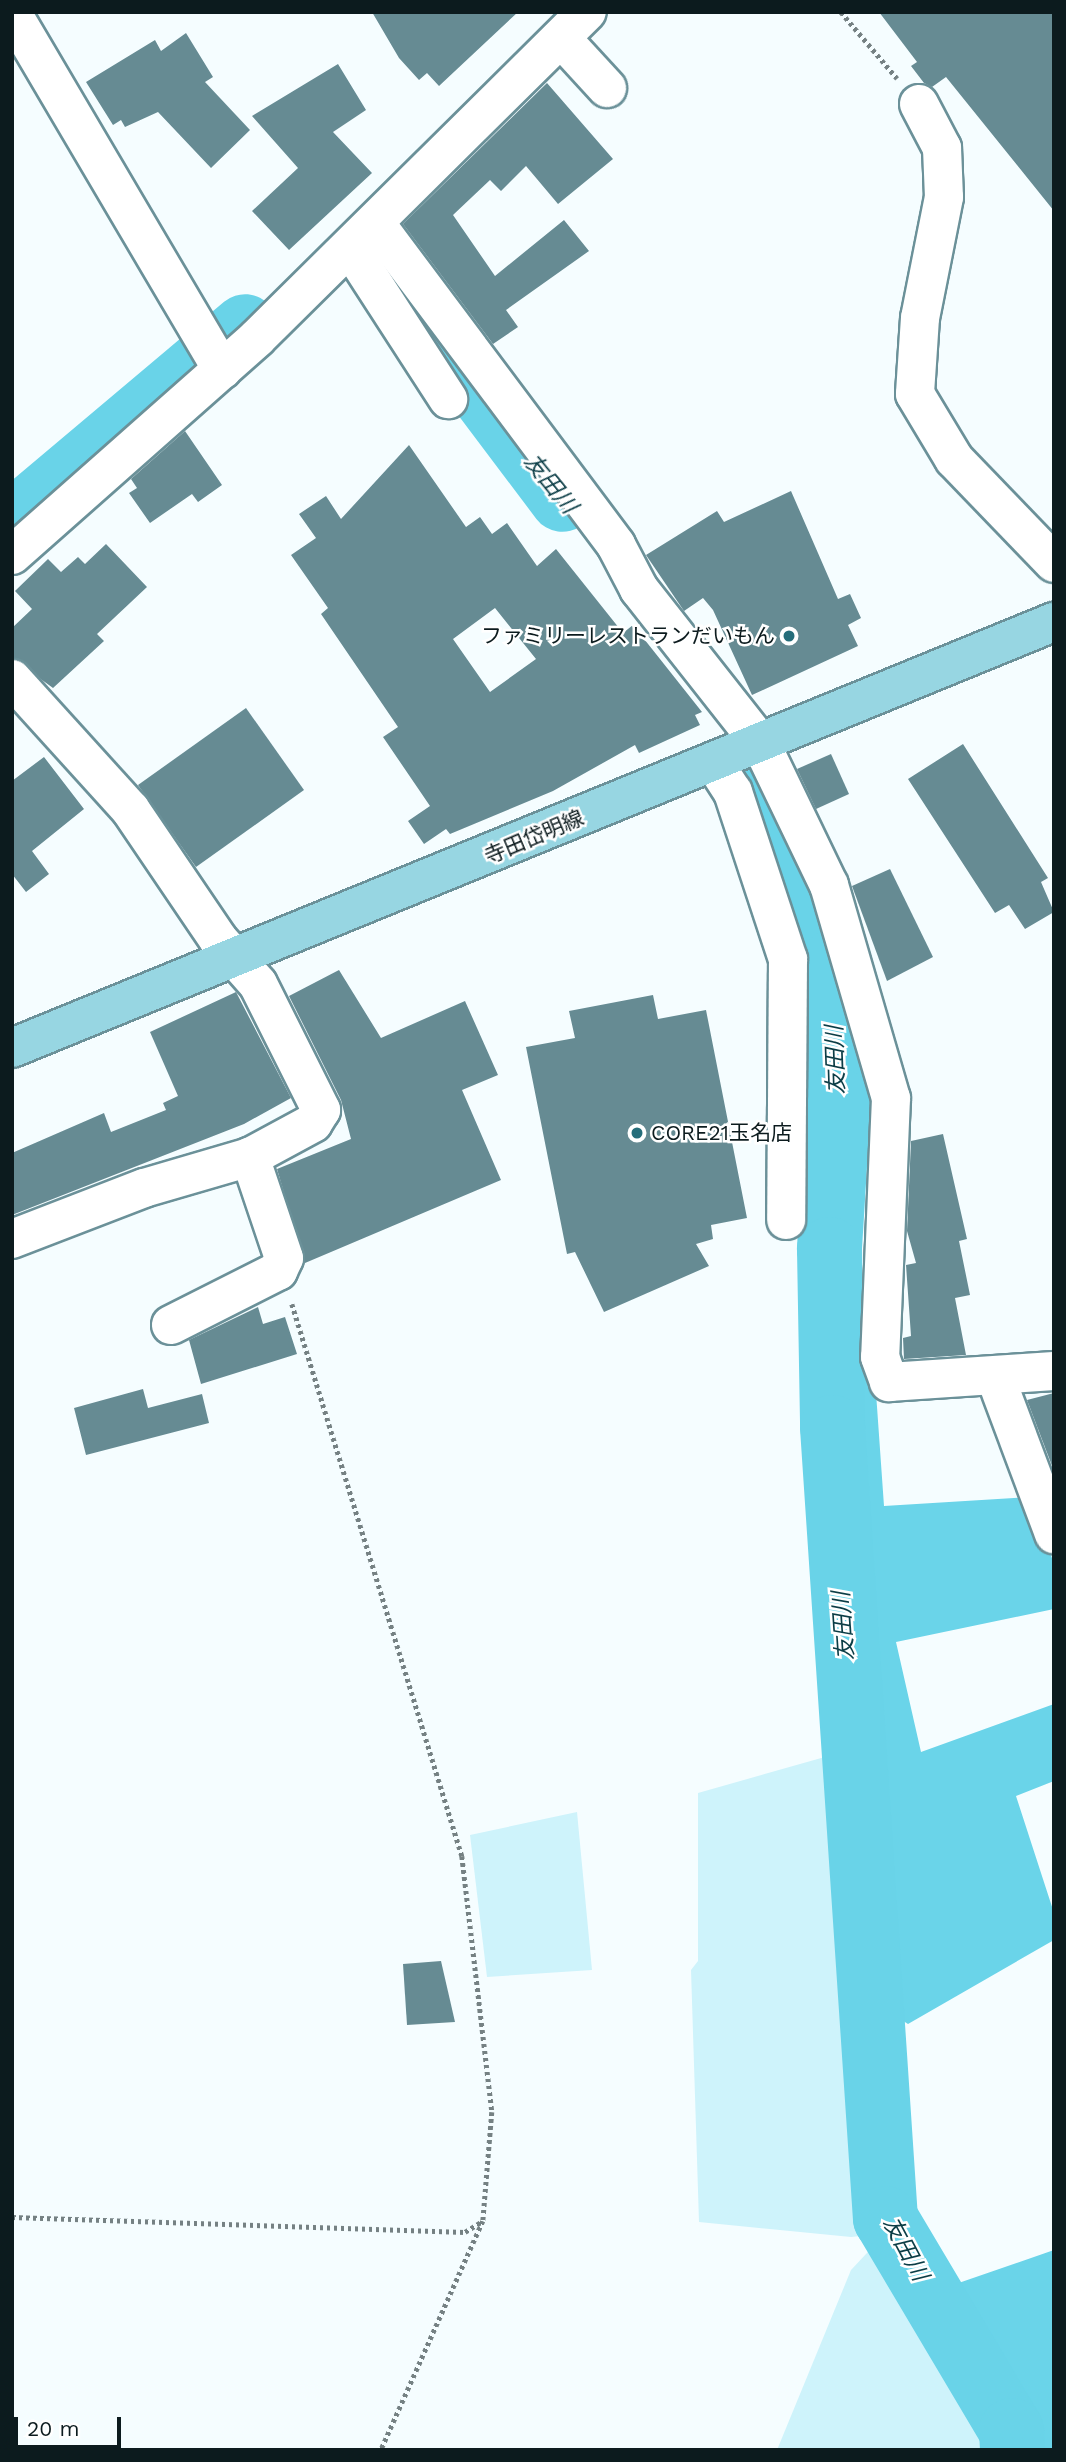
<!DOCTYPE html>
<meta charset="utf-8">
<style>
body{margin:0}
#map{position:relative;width:1066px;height:2462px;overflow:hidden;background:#f5fdff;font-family:"Work Sans","Noto Sans JP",sans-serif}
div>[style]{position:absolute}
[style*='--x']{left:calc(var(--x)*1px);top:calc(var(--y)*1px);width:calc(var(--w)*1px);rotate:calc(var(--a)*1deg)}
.green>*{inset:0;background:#cef3fb}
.forest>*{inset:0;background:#6ad4e9}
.river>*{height:65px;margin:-32.5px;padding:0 32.5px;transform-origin:32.5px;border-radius:32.5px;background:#69d3e8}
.building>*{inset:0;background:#668b93}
.path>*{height:4.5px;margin-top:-2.25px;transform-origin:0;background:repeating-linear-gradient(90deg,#758183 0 3.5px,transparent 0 7px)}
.roads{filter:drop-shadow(2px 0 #6b9199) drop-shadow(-2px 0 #6b9199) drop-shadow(0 2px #6b9199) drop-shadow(0 -2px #6b9199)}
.minor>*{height:38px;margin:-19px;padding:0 19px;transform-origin:19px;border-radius:19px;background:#fff}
.major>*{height:38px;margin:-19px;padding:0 19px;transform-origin:19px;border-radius:19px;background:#97d6e2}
.dots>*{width:19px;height:19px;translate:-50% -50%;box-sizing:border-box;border:4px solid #fff;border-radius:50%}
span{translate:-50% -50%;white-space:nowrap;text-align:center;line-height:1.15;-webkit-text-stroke:5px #fff;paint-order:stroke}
.poi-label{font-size:21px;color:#0c1b1e}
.right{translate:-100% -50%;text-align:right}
.left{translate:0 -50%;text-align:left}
.street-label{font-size:21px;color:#0c1b1e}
.water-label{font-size:23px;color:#0b3d46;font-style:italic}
.frame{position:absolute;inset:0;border:14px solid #0c1b1e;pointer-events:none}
.scale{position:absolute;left:14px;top:2417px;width:107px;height:32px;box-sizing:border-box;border:4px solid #0c1b1e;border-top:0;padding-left:9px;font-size:21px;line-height:24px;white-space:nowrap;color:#0c1b1e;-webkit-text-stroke:5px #fff;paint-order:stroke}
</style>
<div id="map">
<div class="green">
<i style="clip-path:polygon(846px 1751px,880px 2234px,851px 2237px,699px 2222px,691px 1970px,698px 1961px,698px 1793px)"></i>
<i style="clip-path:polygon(577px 1812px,592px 1970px,487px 1977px,470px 1835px)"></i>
<i style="clip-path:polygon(881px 2238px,1001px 2431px,999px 2450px,777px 2450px,851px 2270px)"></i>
</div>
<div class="forest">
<i style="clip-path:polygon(837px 1328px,873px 1350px,884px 1506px,1031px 1497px,1054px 1564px,1054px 1609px,896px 1642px,921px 1752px,1054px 1704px,1054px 1781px,1016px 1796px,1054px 1913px,1054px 1940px,908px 2024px,883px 2008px,874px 1947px)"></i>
<i style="clip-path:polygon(1054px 2250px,1054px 2450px,1025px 2450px,1024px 2424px,947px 2287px)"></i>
</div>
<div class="river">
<i style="--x:415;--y:304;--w:244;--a:53"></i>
<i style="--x:12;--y:522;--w:304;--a:-40.1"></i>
<i style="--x:761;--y:781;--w:194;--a:68.2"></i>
<i style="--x:833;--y:961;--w:139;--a:87.9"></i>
<i style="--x:838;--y:1100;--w:149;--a:93.5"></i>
<i style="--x:829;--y:1249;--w:178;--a:89"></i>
<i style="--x:832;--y:1427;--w:793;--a:86.17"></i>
<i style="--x:885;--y:2218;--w:247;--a:59.3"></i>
<i style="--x:1011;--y:2430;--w:20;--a:87"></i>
</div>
<div class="building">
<i style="clip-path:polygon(372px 12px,518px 12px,439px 86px,427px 73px,419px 80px,399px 58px)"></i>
<i style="clip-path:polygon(879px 12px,1054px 12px,1054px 211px,946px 77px,932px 87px,924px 83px,911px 66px,917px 62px)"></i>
<i style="clip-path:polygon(186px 33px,213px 77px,205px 82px,250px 130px,211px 168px,158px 112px,125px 127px,121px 120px,113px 125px,86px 82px,155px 40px,161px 51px)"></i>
<i style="clip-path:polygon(338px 64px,366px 110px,333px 132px,372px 173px,289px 250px,252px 211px,298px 168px,252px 116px)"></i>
<i style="clip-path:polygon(547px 83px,613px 159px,558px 204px,526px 166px,501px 191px,490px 180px,453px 215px,495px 276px,564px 220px,589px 251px,506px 310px,518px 327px,493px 344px,403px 224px)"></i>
<i style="clip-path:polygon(185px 431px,222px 485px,198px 502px,192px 494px,150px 523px,129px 493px,137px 488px,131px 479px)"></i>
<i style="clip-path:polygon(evenodd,409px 445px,466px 527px,480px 517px,492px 534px,507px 523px,537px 566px,556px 549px,623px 633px,633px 625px,702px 712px,695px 715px,700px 725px,639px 753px,635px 745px,553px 791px,450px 834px,446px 829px,424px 844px,408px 821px,430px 806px,383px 737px,398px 727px,321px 614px,328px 608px,291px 555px,316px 538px,299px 514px,326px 496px,341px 519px,409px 445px,495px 608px,536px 659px,490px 692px,453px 639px,495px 608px)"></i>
<i style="clip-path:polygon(791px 491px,838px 599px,850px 594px,861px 618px,848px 625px,858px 646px,752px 695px,713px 610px,703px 598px,684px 611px,646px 555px,717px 511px,724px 522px)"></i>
<i style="clip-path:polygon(106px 544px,147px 587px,97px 634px,104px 641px,53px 688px,12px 658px,12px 628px,32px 609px,15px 591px,48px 559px,61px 572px,78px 557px,85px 564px)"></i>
<i style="clip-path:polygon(246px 708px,304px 790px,196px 867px,138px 785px)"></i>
<i style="clip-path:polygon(963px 744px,1048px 878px,1041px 882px,1054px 912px,1025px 929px,1009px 905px,995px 913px,908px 779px)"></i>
<i style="clip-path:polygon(831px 754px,849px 794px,816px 809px,797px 769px)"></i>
<i style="clip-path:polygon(44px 757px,84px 809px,32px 851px,49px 874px,26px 892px,12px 874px,12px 781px)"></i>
<i style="clip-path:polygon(890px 869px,933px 957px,887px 981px,852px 886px)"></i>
<i style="clip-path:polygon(339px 970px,381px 1038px,465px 1001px,498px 1075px,462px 1090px,501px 1180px,305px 1263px,277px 1169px,351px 1139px,341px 1100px,289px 996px)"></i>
<i style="clip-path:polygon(236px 992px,291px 1098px,244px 1124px,12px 1215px,12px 1153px,104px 1113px,111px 1132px,166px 1110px,163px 1103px,178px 1096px,150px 1032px)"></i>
<i style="clip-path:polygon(653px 995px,658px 1019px,706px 1010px,747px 1218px,711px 1225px,713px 1239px,696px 1244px,709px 1266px,604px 1312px,575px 1252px,567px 1254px,526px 1047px,575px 1038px,569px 1011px)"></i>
<i style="clip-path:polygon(943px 1134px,967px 1239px,959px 1241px,970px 1295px,955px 1298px,966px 1355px,904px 1359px,903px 1338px,911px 1336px,906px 1265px,916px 1263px,907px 1231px,911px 1141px)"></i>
<i style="clip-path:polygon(258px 1307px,263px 1324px,285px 1317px,297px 1354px,201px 1384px,189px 1340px)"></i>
<i style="clip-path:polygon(143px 1389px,148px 1408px,202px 1394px,209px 1423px,86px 1455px,74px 1408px)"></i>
<i style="clip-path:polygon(1054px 1393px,1054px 1471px,1027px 1400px)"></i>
<i style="clip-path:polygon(441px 1961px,455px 2022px,407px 2025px,403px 1964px)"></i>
</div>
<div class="path">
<i style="--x:841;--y:12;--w:87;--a:49.7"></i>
<i style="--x:292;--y:1304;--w:578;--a:72.88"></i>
<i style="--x:462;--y:1856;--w:258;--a:83.3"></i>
<i style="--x:492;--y:2112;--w:109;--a:94.7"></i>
<i style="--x:483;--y:2221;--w:251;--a:114"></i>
<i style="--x:12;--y:2217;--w:453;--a:1.9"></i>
<i style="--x:465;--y:2232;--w:19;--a:-32"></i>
</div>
<div class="roads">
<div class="minor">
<i style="--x:12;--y:13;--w:414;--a:59.5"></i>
<i style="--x:561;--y:38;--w:68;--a:47.4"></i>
<i style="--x:919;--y:104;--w:50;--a:62.4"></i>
<i style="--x:942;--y:148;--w:49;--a:87.7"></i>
<i style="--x:944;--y:197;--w:123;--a:101.2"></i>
<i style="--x:920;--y:318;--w:76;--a:93.8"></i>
<i style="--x:915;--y:394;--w:76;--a:59"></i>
<i style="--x:954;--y:459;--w:144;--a:46.1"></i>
<i style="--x:376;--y:224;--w:401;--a:53.2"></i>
<i style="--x:616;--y:545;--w:50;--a:62.4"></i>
<i style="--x:639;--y:589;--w:197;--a:51.8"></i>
<i style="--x:761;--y:744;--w:157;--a:64.3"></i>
<i style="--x:829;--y:885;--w:222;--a:73.8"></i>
<i style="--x:891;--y:1098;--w:259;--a:92.4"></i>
<i style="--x:880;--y:1357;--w:27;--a:70"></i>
<i style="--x:889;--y:1382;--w:165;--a:-3.8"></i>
<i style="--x:351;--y:249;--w:179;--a:57.1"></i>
<i style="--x:12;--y:555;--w:327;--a:-41.5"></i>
<i style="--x:257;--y:338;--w:464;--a:-44.7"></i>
<i style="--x:12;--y:679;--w:176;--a:47.8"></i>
<i style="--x:130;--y:809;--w:157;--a:55.9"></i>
<i style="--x:218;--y:939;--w:60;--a:48.4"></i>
<i style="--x:258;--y:984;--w:141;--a:63.4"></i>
<i style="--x:321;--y:1110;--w:15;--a:122"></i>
<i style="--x:313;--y:1123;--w:72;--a:151.6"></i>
<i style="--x:250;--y:1157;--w:110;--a:163.7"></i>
<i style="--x:144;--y:1188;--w:142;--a:158.9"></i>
<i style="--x:714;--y:763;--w:35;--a:57"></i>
<i style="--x:733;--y:792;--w:176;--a:71.8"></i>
<i style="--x:788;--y:959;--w:261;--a:90.4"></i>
<i style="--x:171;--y:1325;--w:120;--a:-26.8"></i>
<i style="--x:278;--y:1271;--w:14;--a:-65"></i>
<i style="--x:284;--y:1258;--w:107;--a:-108.6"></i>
<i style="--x:995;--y:1376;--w:169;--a:69.5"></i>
</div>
<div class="major">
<i style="--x:12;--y:1048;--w:1126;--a:-22.24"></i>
</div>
</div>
<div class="dots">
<i style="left:789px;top:636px;background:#256d7a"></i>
<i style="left:637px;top:1133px;background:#256d7a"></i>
</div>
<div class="poi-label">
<span class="right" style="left:775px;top:636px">ファミリーレストランだいもん</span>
<span class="left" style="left:651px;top:1133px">CORE21玉名店</span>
</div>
<div class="street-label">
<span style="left:534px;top:837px;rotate:-23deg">寺田岱明線</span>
</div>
<div class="water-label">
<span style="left:550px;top:484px;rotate:51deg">友田川</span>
<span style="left:836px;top:1060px;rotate:-92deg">友田川</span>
<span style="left:844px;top:1626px;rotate:-94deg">友田川</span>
<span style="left:905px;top:2249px;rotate:62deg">友田川</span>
</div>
<div class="frame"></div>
<div class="scale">20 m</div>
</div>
